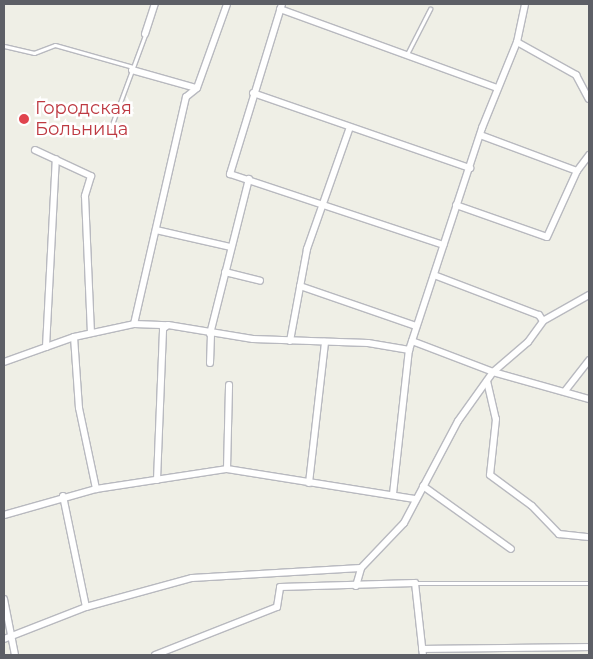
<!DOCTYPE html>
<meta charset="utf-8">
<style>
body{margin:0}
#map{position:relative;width:593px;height:659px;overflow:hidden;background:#efefe6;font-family:Montserrat,sans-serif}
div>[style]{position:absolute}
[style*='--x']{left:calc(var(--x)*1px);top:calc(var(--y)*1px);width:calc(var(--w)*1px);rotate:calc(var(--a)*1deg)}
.roads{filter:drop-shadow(1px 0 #b8b9bf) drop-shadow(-1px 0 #b8b9bf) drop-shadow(0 1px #b8b9bf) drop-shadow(0 -1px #b8b9bf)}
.lane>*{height:3px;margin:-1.5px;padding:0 1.5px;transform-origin:1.5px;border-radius:1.5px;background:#fff}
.street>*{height:6px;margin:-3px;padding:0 3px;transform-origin:3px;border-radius:3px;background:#fff}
.dots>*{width:14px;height:14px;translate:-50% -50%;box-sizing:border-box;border:2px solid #fff;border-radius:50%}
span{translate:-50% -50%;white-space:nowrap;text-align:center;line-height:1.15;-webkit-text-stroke:5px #fff;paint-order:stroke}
.health-label{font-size:18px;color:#be3a42}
.left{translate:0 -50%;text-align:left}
.frame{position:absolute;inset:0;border:5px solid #5d5f66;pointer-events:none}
</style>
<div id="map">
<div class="roads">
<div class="lane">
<i style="--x:4;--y:46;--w:31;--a:13"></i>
<i style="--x:34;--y:53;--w:22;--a:-21"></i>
<i style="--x:55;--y:45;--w:81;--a:15.8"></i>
<i style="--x:407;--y:54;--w:51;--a:-62.9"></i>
<i style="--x:111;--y:127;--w:98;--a:-69.7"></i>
<i style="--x:415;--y:583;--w:174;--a:0"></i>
</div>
<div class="street">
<i style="--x:282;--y:4;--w:178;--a:107"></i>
<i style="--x:230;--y:174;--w:225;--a:18.4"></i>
<i style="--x:280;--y:9;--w:231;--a:20"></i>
<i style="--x:145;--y:34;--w:32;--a:-72"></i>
<i style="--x:517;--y:42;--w:68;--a:29.2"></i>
<i style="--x:576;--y:75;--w:27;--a:62"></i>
<i style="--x:132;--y:70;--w:66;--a:15.7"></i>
<i style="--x:253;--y:93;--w:230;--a:19.1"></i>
<i style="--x:35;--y:150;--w:62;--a:24.9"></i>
<i style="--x:91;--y:176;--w:21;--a:107"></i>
<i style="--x:85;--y:196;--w:137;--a:87.5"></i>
<i style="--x:577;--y:171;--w:20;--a:-53"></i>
<i style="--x:456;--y:205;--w:96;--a:19.4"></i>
<i style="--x:547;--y:237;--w:72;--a:-65.6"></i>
<i style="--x:577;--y:171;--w:103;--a:-159.6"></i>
<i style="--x:156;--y:230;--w:77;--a:12.8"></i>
<i style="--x:225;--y:272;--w:36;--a:14"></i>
<i style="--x:434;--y:275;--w:112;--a:20.9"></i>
<i style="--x:539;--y:315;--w:7;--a:56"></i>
<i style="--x:300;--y:286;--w:123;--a:19"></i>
<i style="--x:134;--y:324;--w:233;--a:-77.1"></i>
<i style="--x:186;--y:97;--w:14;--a:-39"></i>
<i style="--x:197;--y:88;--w:89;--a:-70.3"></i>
<i style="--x:210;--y:334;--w:160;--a:-75.9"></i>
<i style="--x:74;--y:337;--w:71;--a:86"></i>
<i style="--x:79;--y:408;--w:83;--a:78.1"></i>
<i style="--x:290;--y:341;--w:94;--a:-79.5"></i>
<i style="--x:307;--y:249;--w:129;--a:-70.6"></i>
<i style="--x:412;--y:341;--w:87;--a:20.9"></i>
<i style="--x:493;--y:372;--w:100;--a:15.7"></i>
<i style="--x:46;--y:347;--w:188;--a:-87"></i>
<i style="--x:4;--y:362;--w:74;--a:-19.7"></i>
<i style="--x:74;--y:337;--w:61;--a:-12.2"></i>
<i style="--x:134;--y:324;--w:34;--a:2"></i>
<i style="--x:168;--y:325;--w:86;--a:9.4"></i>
<i style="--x:253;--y:339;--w:115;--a:2"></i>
<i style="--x:368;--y:343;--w:42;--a:9.7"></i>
<i style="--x:210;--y:363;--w:29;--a:-88"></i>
<i style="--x:487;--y:381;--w:39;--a:77"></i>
<i style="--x:496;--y:419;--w:56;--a:96.1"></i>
<i style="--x:490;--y:475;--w:52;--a:36.4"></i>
<i style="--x:532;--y:506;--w:39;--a:46"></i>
<i style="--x:559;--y:534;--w:30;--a:6"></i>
<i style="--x:565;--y:391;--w:39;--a:-52"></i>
<i style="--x:227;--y:469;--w:84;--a:-88.6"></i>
<i style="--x:157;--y:480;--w:151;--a:-87.7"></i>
<i style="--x:163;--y:329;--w:6;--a:-39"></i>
<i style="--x:309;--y:483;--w:142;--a:-83.5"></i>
<i style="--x:423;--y:486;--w:108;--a:35.6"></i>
<i style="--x:393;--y:494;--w:145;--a:-83.7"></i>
<i style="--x:409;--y:350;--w:234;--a:-71.8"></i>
<i style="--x:482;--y:128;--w:93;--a:-67.9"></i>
<i style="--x:517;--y:42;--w:39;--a:-78"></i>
<i style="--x:63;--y:496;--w:113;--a:78.3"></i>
<i style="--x:4;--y:515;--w:96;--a:-15.8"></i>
<i style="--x:96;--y:489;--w:133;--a:-8.7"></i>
<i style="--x:227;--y:469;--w:190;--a:9.1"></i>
<i style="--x:356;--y:586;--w:19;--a:-74"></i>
<i style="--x:361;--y:568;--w:62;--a:-46.3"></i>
<i style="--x:404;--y:523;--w:115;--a:-62.1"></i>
<i style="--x:458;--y:421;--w:60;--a:-54.5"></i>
<i style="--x:493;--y:372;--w:46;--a:-40.6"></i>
<i style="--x:528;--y:342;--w:26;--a:-54"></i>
<i style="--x:543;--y:321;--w:53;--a:-29.5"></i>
<i style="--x:4;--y:599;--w:57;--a:78.9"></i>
<i style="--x:4;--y:639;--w:88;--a:-21.3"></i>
<i style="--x:86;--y:607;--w:110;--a:-15.3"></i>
<i style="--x:192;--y:578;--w:169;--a:-3.4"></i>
<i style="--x:422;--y:649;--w:167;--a:-0.7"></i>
<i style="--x:155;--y:655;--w:131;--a:-21.5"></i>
<i style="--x:277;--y:607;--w:20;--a:-81"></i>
<i style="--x:280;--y:587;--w:135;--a:-1.7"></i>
<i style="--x:415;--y:583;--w:72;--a:83.7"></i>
</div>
</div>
<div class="dots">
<i style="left:24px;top:119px;background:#e0444e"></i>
</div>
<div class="health-label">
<span class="left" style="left:35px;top:119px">Городская<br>Больница</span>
</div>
<div class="frame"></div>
</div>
